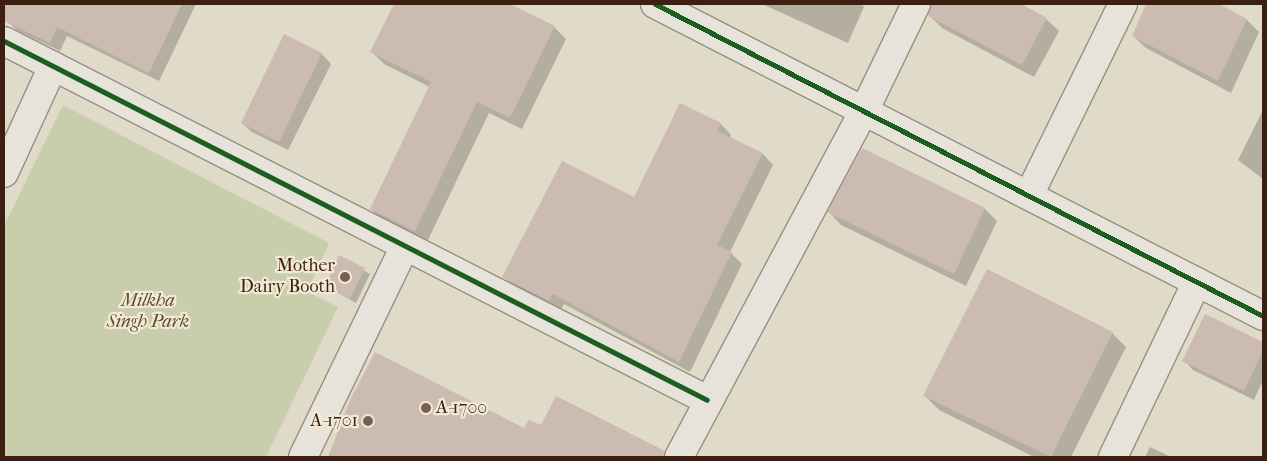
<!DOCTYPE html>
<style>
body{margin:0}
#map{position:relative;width:1267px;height:461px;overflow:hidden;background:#e0dac8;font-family:"IM FELL French Canon",serif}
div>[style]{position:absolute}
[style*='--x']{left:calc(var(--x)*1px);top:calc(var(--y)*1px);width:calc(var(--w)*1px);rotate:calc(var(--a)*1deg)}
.green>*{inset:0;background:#c8cdab}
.shadow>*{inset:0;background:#0003}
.building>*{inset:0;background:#ccbbb1}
.roads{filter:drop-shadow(1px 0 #968f83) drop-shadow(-1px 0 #968f83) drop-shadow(0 1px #968f83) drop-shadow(0 -1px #968f83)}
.street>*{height:28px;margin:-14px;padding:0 14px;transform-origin:14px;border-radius:14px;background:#e7e3db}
.cycleway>*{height:5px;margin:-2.5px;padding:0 2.5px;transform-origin:2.5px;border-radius:2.5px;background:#1b5e20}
.dots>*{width:14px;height:14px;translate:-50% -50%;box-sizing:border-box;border:2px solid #f2ead4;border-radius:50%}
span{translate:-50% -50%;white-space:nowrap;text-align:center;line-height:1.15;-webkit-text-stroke:4.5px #f2ead4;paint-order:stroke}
.poi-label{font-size:18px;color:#3d1f12}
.right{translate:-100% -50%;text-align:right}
.left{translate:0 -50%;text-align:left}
.park-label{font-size:18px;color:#5b4832;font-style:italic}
.frame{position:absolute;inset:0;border:5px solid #3d1f12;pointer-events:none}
</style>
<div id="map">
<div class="green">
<i style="clip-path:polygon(63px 105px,329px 243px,307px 292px,338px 307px,266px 457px,4px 457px,4px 226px)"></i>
</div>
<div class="shadow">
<i style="clip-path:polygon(17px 4px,196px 4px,159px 81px,67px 36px,60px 51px,18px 31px,8px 22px)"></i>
<i style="clip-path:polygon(395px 4px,506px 4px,554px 27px,566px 39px,522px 129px,489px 113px,427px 242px,383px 221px,371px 209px,430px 87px,384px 64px,372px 52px)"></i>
<i style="clip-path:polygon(762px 4px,861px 4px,864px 7px,848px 43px)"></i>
<i style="clip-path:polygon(935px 4px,1018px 4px,1046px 19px,1059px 31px,1034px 77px,942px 28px,929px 15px)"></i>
<i style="clip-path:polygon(1147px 4px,1217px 4px,1247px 20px,1259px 32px,1231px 93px,1146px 48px,1133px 36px)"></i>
<i style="clip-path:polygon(285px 36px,322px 54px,331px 64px,288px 150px,252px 132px,242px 123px)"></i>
<i style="clip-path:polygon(680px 104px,721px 124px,731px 135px,730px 138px,763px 154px,773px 165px,730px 252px,742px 264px,690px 372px,564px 304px,560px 311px,514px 287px,503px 276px,634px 199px)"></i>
<i style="clip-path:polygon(1263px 110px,1263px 179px,1238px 160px)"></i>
<i style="clip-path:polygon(863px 149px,985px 209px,997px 221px,966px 286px,841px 225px,829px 212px)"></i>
<i style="clip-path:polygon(339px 256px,370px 274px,356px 303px,326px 286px)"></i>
<i style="clip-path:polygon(1205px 315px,1263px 344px,1263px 380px,1254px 400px,1193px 370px,1184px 360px)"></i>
<i style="clip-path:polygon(1112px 333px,1126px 347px,1071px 457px,1034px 457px,939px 410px,925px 396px)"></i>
<i style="clip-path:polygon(375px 354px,514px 430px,501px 457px,329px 457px)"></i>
<i style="clip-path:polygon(1150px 447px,1171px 457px,1145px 457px)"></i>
<i style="clip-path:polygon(545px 448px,649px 449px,645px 457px,564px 457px)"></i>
</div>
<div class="building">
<i style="clip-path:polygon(4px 4px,182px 4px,149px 73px,57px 27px,50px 43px,4px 21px)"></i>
<i style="clip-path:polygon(394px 4px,510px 4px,555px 26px,510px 118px,477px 102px,415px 231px,370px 209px,431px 82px,370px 52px)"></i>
<i style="clip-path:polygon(931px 4px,1021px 4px,1047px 18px,1022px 65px,928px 16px)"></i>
<i style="clip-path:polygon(1146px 4px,1219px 4px,1247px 19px,1218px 81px,1132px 36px)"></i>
<i style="clip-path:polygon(284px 34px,322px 53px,279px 142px,241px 123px)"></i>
<i style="clip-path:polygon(680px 103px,721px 123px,717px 131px,763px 153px,717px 245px,732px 252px,679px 362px,553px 294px,549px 301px,502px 277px,562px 161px,634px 197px)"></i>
<i style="clip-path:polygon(862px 148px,985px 208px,954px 274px,827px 212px)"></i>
<i style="clip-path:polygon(339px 255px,365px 268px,350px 299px,325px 286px)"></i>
<i style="clip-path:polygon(987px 269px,1113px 332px,1051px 457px,923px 396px)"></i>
<i style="clip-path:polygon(1205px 314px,1263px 342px,1263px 351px,1244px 391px,1182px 361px)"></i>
<i style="clip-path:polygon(375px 352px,524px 428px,529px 420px,541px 425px,556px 396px,665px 451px,663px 457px,328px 457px,350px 400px)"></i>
</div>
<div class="roads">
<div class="street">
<i style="--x:655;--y:4;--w:683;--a:27.16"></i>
<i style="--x:4;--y:41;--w:789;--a:27.05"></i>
<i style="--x:4;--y:173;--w:118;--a:-65.4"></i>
<i style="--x:1029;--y:195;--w:213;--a:-63.8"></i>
<i style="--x:303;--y:457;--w:234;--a:-64.2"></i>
<i style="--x:679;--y:457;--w:395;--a:-61.9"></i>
<i style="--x:865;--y:109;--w:117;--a:-64.1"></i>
<i style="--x:1113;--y:457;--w:194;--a:-64.4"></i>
</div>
</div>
<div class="cycleway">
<i style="--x:655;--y:4;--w:683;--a:27.16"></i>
<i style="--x:4;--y:41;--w:789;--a:27.05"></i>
</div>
<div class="dots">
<i style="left:345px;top:277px;background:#766052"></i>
<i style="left:426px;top:408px;background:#766052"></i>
<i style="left:368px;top:421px;background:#766052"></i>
</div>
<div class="poi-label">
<span class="right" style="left:335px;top:277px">Mother<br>Dairy Booth</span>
<span class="left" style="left:436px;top:408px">A-1700</span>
<span class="right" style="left:358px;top:421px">A-1701</span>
</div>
<div class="park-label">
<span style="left:148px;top:312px">Milkha<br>Singh Park</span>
</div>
<div class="frame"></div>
</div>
